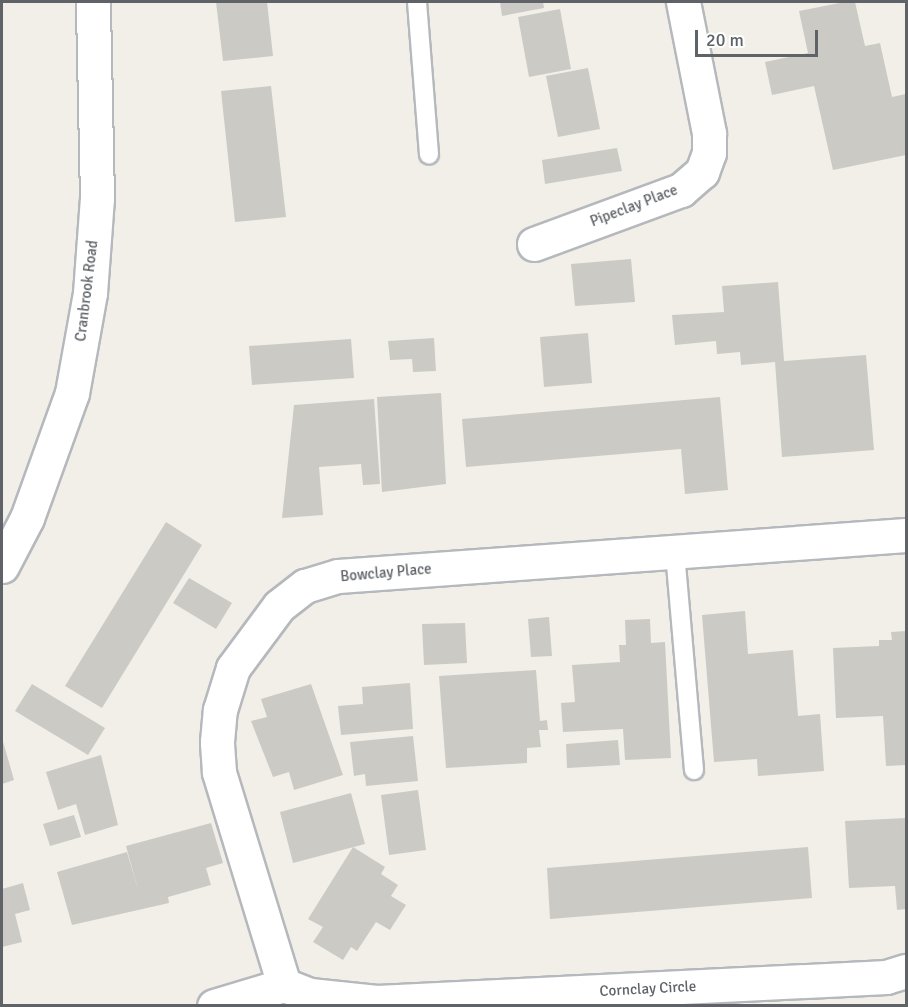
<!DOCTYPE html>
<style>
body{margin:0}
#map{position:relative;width:908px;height:1007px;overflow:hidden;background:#f1efe8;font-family:Signika,sans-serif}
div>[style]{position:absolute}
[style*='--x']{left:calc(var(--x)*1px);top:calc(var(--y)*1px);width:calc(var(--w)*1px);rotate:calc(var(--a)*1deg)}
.building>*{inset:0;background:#cccac5}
.roads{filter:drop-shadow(2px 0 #b5b8bc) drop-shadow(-2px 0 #b5b8bc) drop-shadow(0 2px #b5b8bc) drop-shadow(0 -2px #b5b8bc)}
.service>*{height:18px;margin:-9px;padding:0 9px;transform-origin:9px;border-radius:9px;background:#fff}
.minor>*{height:33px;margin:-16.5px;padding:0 16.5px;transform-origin:16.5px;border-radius:16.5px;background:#fff}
span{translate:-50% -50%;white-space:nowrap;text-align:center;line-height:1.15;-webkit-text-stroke:5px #fff;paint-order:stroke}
.street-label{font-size:15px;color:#5f6368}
.frame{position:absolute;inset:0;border:3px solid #5f6368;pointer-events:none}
.scale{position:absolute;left:695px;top:30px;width:123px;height:27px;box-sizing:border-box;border:3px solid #5f6368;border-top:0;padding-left:8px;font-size:18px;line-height:21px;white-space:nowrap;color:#5f6368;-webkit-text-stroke:4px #fff;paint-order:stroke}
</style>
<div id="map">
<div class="building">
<i style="clip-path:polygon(216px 2px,267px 2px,273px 56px,223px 61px)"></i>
<i style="clip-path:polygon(500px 2px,543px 2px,544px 8px,502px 16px)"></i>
<i style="clip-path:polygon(845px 2px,855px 2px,865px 46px,880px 43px,892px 97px,906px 94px,906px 155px,833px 170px,814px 86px,772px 95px,765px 62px,808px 53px,799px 11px)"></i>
<i style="clip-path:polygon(560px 9px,571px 69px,529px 77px,518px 17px)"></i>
<i style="clip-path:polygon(588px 68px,600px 129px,558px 137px,546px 76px)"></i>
<i style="clip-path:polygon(271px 86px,286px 217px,235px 222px,221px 91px)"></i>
<i style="clip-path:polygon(617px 148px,622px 171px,545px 184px,542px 160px)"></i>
<i style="clip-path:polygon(631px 259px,635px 302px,575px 306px,571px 264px)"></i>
<i style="clip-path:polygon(778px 282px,784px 361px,866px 355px,874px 450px,782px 457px,775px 362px,741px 365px,740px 352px,717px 354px,716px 341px,675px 345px,672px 315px,724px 312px,722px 286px)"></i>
<i style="clip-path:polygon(588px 333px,592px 383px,544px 387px,540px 337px)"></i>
<i style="clip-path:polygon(434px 338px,436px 371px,413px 372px,412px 359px,390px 360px,388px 341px)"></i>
<i style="clip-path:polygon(351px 339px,354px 378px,252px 385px,249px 346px)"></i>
<i style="clip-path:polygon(441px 393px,446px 484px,382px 492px,377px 397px)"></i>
<i style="clip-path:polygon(720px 397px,728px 490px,685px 494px,681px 449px,466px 467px,462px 419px)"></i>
<i style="clip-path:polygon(374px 399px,380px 484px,363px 485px,361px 464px,319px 467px,323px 515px,282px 518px,294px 405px)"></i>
<i style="clip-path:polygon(166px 522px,202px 545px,102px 708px,65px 686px)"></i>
<i style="clip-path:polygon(189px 578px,232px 603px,216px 629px,173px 603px)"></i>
<i style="clip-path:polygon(745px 611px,748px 654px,793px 650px,798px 716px,820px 714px,824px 771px,758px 776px,757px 759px,714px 762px,702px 615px)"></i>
<i style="clip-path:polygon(549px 617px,552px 656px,531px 657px,528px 619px)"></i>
<i style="clip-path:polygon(650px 619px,651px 643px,665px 642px,671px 758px,625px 760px,623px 729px,563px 732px,561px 703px,575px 702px,572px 665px,620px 662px,619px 645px,626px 645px,625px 620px)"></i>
<i style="clip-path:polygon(465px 623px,467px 663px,424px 665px,422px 624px)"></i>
<i style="clip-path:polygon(906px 631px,906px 765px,886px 766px,883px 716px,836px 718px,833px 648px,879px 646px,879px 640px,892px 640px,891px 632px)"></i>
<i style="clip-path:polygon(536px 670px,540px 721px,547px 720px,548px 730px,539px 730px,541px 747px,527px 748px,527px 763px,446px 768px,439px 676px)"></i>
<i style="clip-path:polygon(410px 683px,413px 729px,341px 735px,338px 706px,363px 704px,362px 687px)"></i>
<i style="clip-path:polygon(32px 684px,105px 728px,88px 755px,15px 711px)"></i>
<i style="clip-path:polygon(311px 684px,343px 775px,294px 790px,289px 772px,273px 777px,251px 721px,267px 717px,261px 699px)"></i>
<i style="clip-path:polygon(413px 736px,418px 781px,366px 786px,365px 774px,354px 776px,350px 742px)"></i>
<i style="clip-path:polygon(2px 738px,14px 780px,2px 784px)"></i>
<i style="clip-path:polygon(618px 740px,620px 765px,567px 768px,566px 744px)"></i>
<i style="clip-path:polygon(101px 755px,118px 825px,85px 835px,76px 804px,58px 810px,46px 772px)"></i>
<i style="clip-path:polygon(418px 790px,426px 850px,389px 855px,381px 795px)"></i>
<i style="clip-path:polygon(351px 793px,365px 844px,293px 863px,280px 812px)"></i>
<i style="clip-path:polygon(74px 815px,81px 837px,50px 846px,43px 824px)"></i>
<i style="clip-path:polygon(906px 818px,906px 909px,897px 910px,895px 886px,849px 888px,845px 821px)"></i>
<i style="clip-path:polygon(211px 823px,223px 863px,206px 868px,211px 885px,168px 897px,169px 903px,72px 925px,57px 872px,127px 852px,139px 893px,126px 846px)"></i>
<i style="clip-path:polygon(353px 847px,385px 867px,381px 874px,398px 885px,391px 896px,406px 905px,390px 930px,376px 922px,357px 951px,351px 947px,343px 960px,313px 942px,323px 927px,308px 919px)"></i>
<i style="clip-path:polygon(808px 847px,812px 898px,550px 919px,547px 868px)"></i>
<i style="clip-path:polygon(23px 883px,30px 910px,15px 914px,22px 942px,2px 947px,2px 889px)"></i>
</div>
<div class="roads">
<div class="service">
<i style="--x:417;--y:2;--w:153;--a:85.5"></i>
<i style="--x:675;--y:553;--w:218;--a:85"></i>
</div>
<div class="minor">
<i style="--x:534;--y:244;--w:157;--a:-20.2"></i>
<i style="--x:681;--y:190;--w:28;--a:-41"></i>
<i style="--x:702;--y:172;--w:20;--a:-70"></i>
<i style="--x:709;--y:153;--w:20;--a:-90"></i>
<i style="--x:709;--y:133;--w:134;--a:-101.2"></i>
<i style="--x:2;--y:566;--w:54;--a:-62.5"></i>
<i style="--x:27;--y:518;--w:133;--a:-70.2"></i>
<i style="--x:72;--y:393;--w:102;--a:-79.8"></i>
<i style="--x:90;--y:293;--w:95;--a:-85.8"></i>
<i style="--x:97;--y:198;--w:196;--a:-91.2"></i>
<i style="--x:284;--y:985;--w:223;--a:-107"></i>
<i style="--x:219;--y:772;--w:30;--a:-94"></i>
<i style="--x:217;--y:742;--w:32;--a:-85"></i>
<i style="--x:220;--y:710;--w:44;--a:-72.8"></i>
<i style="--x:233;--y:668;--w:77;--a:-53.4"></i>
<i style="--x:279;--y:606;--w:33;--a:-38"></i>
<i style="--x:305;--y:586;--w:34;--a:-17"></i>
<i style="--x:338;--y:576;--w:569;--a:-4.13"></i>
<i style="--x:214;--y:1006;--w:73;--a:-16.7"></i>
<i style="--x:284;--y:985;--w:28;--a:21"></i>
<i style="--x:310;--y:995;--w:67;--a:6"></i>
<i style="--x:377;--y:1002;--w:510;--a:-2.81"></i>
<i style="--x:886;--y:977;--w:21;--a:-17"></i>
</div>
</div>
<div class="street-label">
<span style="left:634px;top:206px;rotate:-21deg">Pipeclay Place</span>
<span style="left:87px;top:291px;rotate:-83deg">Cranbrook Road</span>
<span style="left:386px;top:573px;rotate:-5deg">Bowclay Place</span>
<span style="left:648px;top:989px;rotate:-3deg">Cornclay Circle</span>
</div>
<div class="frame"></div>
<div class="scale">20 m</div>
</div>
